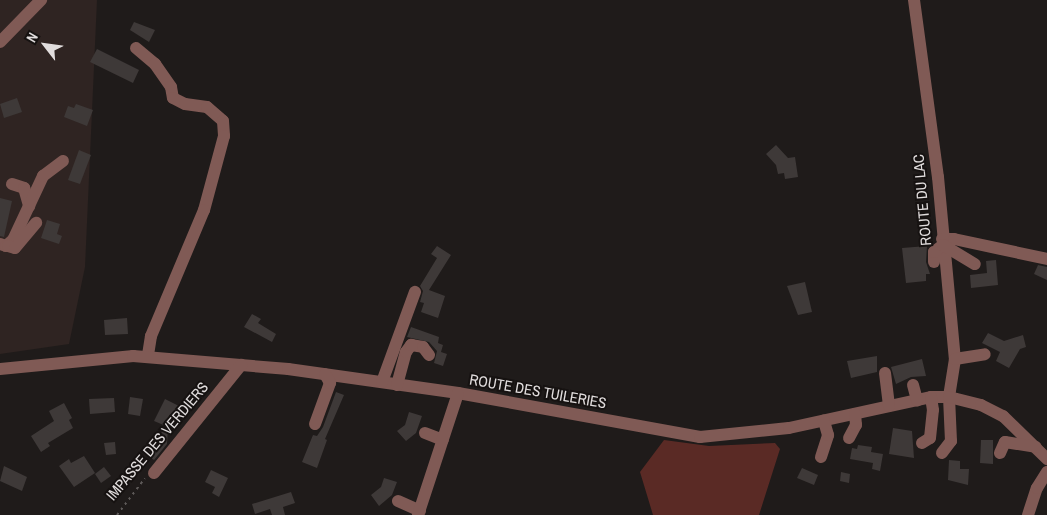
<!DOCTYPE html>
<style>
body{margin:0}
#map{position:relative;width:1047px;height:515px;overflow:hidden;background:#1f1b1a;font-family:"Archivo Narrow",sans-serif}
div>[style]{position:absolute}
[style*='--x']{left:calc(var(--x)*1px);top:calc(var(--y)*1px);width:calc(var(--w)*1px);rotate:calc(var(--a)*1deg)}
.built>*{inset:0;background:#2f2422}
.green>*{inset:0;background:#5a2a25}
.building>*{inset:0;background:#3e3938}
.path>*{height:2px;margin-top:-1px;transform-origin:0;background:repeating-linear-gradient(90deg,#5e5a59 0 2.5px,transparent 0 6.5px)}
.minor>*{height:12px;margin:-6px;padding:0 6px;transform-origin:6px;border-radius:6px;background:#805a55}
span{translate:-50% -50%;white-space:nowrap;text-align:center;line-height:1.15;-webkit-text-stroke:4px #161211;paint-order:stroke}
.street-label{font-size:15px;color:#e1dddd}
.north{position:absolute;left:20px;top:20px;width:50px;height:50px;-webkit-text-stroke:4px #161211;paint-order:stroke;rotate:300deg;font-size:14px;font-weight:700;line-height:20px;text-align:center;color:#e1dddd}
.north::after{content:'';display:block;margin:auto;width:18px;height:22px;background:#e1dddd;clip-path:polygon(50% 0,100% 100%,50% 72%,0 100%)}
</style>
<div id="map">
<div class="built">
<i style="clip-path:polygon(0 0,97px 0,85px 267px,69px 344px,0 354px)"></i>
</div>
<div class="green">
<i style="clip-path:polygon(664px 440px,709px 446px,775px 443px,780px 449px,759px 515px,653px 515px,640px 472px)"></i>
</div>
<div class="building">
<i style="clip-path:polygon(134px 22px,155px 30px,149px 42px,130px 30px)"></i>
<i style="clip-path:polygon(97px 49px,139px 70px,133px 83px,90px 62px)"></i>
<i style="clip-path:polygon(17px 98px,22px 112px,4px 118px,0 104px)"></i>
<i style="clip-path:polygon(76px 104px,93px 110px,87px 126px,64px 117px,68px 106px,74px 108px)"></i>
<i style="clip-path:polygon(776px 145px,788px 158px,795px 157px,798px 177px,785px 179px,784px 173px,778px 174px,776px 165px,766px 154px)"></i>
<i style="clip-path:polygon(79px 150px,91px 155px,80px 184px,68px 180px)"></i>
<i style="clip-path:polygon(0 198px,12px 201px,4px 237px,0 236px)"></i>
<i style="clip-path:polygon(47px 220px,60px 224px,57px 234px,62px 236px,59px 244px,41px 238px)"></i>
<i style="clip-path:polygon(437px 246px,451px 255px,429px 290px,445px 296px,438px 318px,421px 312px,424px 303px,420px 302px,423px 291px,420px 286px,437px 258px,431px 254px)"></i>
<i style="clip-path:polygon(927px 246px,926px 262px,930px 274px,926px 274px,926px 281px,906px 283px,902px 248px)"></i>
<i style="clip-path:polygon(996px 260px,998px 285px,971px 288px,970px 275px,987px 273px,986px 261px)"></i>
<i style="clip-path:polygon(1038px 265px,1047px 267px,1047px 280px,1034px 274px)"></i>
<i style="clip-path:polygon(805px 282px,812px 312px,798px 315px,787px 286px)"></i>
<i style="clip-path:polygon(252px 314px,261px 319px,258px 323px,276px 334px,272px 342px,244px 327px)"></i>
<i style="clip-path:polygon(127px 318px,128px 334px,105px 335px,104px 320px)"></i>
<i style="clip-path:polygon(411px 327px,439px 337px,438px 343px,443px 345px,441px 352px,447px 354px,443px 366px,434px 363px,437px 351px,429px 342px,407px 337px)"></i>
<i style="clip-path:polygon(988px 333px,1004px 341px,1023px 335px,1026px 347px,1020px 349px,1009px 368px,996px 361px,1000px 352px,982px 343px)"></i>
<i style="clip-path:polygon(877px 356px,877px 372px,851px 378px,847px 361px)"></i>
<i style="clip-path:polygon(922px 359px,926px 376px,911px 377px,896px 384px,891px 367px)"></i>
<i style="clip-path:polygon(336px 392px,344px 395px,325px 439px,327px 440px,317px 468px,302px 462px,313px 435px,317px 436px,323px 427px)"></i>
<i style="clip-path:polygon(130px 397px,143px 399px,140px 416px,128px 414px)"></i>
<i style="clip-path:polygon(114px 398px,115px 412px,90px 414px,89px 399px)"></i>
<i style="clip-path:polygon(165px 399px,179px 406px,171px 429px,168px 427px,167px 444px,154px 460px,146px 454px,166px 426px,154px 421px)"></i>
<i style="clip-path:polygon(64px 403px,72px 418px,69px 420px,73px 428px,48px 443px,50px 446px,41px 452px,31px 436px,54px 421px,49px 411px)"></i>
<i style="clip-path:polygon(409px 412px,422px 416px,416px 433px,406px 441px,397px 431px,405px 425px)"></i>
<i style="clip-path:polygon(893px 428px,912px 431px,914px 458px,889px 454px)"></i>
<i style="clip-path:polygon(981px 440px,993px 440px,993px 464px,980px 463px)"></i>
<i style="clip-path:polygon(115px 442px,116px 454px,106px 455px,104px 443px)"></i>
<i style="clip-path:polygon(858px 445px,872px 447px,871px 452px,883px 454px,880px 471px,872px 469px,873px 463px,850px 459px,852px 448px,857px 449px)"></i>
<i style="clip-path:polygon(84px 456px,95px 473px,74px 487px,59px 466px,69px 459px,71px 463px)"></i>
<i style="clip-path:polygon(949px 460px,960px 461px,960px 469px,969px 469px,968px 485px,948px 480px)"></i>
<i style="clip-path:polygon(4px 466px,27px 477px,22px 491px,0 481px)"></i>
<i style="clip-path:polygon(104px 467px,111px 476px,101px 483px,95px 474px)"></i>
<i style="clip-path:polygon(802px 468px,818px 475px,814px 485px,797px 478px)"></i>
<i style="clip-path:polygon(211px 470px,228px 478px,219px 497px,212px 493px,215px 487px,205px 482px)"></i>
<i style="clip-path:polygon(841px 472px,850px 474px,849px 483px,840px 481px)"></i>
<i style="clip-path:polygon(384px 478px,397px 482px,392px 495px,379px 506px,371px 495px,381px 487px)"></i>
<i style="clip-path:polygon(291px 492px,295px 503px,283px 507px,285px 515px,272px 515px,270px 509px,255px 514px,252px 504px)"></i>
</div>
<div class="path">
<i style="--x:117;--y:515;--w:46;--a:-52.9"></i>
</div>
<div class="minor">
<i style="--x:914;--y:0;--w:179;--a:82.3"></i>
<i style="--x:938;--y:177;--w:183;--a:84.7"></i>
<i style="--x:955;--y:359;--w:38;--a:99"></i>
<i style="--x:949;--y:397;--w:44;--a:87.4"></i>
<i style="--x:951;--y:441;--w:15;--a:127"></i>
<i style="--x:0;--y:42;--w:59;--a:-45.7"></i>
<i style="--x:136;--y:48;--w:25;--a:40"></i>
<i style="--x:155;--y:64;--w:28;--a:55"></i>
<i style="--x:171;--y:87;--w:11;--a:80"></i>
<i style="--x:173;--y:98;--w:13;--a:27"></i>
<i style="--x:185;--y:104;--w:22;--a:8"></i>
<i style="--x:207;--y:107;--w:21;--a:41"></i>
<i style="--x:223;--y:121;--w:15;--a:86"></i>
<i style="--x:224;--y:136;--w:77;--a:105.1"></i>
<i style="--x:204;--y:210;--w:137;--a:112.8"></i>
<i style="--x:151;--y:336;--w:20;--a:99"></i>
<i style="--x:12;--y:184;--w:13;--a:18"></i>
<i style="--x:24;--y:188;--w:19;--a:74"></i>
<i style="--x:942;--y:239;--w:12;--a:0"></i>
<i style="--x:954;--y:239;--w:95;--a:12.1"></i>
<i style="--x:0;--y:244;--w:6;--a:18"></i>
<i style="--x:6;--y:246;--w:9;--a:-41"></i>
<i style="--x:13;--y:240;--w:71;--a:-64.9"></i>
<i style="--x:43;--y:176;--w:25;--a:-37"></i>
<i style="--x:8;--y:246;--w:7;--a:16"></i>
<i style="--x:15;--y:248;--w:33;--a:-50"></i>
<i style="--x:934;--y:262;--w:10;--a:-90"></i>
<i style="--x:934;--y:252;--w:11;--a:-38"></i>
<i style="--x:943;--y:245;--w:37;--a:31"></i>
<i style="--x:955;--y:359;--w:30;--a:-9"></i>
<i style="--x:0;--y:369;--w:134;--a:-5.6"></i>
<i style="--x:133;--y:356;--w:156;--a:4.8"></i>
<i style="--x:288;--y:369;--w:172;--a:8"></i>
<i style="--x:458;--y:393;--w:246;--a:10.3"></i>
<i style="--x:700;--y:437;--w:89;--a:-5.8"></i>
<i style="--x:789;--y:428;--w:145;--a:-12.3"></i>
<i style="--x:931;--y:397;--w:18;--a:0"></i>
<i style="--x:949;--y:397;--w:33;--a:14"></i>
<i style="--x:981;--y:405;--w:25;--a:27"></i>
<i style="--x:1003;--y:416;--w:62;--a:44.3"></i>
<i style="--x:885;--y:373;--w:33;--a:83"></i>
<i style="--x:382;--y:382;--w:96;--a:-69.9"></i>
<i style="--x:397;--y:385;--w:34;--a:-75"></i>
<i style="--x:406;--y:352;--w:9;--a:-54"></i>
<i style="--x:411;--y:345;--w:12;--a:9"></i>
<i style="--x:423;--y:347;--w:10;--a:53"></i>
<i style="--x:913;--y:385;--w:16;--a:75"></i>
<i style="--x:315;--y:424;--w:44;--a:-69.9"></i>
<i style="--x:330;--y:383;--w:10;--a:-119"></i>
<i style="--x:425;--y:433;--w:19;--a:21"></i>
<i style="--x:849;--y:438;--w:15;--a:-62"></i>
<i style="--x:856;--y:425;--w:11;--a:-95"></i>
<i style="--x:922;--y:443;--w:9;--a:-32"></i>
<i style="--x:930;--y:438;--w:28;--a:-84"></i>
<i style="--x:933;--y:410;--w:13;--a:-99"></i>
<i style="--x:1000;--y:453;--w:12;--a:-66"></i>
<i style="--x:1005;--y:442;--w:31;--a:9"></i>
<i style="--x:821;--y:457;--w:23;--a:-72"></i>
<i style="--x:828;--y:435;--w:15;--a:-106"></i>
<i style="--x:154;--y:473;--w:139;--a:-51.1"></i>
<i style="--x:398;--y:501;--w:24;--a:24"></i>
<i style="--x:418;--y:515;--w:128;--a:-71.8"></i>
<i style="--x:1028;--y:515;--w:28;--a:-72"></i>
<i style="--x:1037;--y:488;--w:19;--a:-58"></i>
</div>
<div class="street-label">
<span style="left:922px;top:200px;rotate:-95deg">ROUTE DU LAC</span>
<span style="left:538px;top:391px;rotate:10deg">ROUTE DES TUILERIES</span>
<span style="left:157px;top:441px;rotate:-50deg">IMPASSE DES VERDIERS</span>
</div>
<div class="north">N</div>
</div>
